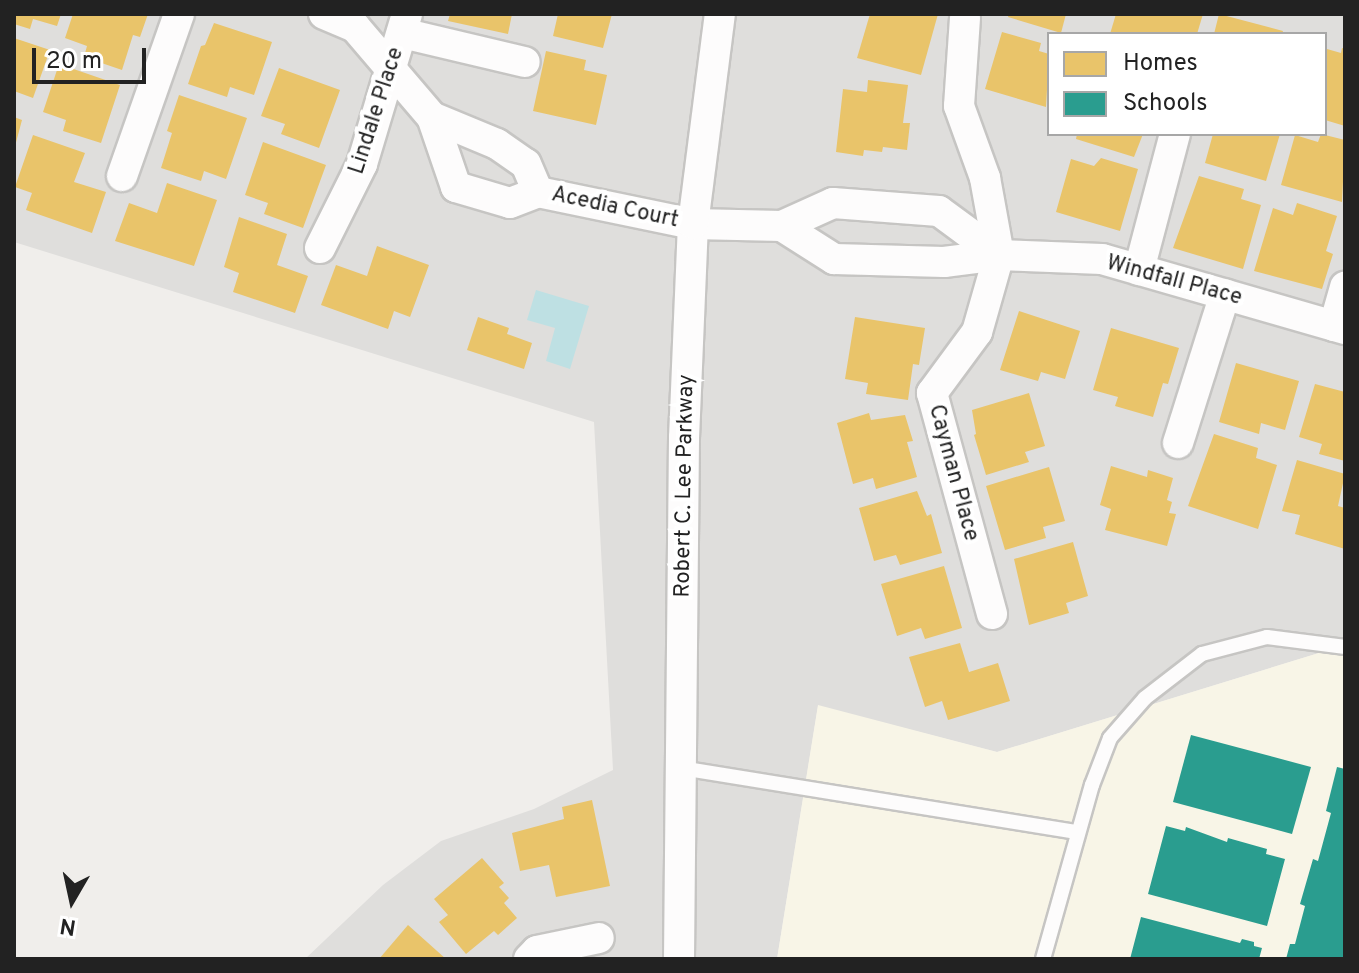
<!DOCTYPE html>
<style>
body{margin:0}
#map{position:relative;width:1359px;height:973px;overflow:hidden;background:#f0eeeb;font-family:Overpass,sans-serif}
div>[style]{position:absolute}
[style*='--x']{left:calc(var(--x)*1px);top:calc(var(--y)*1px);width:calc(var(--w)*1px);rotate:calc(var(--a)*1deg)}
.residential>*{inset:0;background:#dfdedc}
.education>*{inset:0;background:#f8f5e7}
.water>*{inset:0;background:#bee0e3}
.homes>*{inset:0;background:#e9c46a}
.schools>*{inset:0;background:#2a9d8f}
.roads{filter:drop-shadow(2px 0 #c6c5c3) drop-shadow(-2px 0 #c6c5c3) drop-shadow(0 2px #c6c5c3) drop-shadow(0 -2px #c6c5c3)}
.lane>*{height:14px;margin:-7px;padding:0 7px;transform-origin:7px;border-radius:7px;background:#fdfcfc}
.street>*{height:30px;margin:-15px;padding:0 15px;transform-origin:15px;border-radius:15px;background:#fdfcfc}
span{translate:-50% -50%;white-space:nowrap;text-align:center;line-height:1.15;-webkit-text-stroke:8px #fff;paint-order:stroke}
.street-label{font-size:22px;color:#222}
.frame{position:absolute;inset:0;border:16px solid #222;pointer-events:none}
.legend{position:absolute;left:1047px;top:32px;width:280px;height:104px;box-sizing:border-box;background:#fff;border:2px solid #a7a7a7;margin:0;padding:10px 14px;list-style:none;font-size:24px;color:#222}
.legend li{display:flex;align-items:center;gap:16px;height:40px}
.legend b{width:40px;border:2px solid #a7a7a7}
.north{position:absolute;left:32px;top:861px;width:80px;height:80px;-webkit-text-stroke:6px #fff;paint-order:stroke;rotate:189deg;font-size:22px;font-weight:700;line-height:32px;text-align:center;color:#222}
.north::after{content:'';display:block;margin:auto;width:28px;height:36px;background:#222;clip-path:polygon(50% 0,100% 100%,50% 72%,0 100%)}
.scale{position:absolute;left:32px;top:48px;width:114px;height:36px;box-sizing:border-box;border:4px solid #222;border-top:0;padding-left:10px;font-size:24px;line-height:28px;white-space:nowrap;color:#222;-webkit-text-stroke:6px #fff;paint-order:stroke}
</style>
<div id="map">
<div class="residential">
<i style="clip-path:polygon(evenodd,14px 14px,1345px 16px,1345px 645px,997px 752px,818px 706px,777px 959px,305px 959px,383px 885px,441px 841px,534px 809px,613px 770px,594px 422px,14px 242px,14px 14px,1049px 34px,1325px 34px,1325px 134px,1049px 134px,1049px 34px)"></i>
</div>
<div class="education">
<i style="clip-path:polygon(1345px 645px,1345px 959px,777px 959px,818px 705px,997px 752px)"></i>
</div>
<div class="water">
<i style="clip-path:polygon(536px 290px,589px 306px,570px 369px,546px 361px,555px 328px,527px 320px)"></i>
</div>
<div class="homes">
<i style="clip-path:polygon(14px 14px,61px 14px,57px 26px,33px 19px,30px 29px,14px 24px)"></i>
<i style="clip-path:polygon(73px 14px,148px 14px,140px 37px,133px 35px,122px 70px,84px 57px,87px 46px,65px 38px)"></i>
<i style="clip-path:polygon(450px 14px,512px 14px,508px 34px,448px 21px)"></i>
<i style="clip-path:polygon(558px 14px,612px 14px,603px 48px,553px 36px)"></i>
<i style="clip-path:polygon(870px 14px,938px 14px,921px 75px,857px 58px)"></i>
<i style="clip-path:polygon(1009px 14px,1066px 14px,1061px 33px,1008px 17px)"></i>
<i style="clip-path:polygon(1116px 14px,1203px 14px,1197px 34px,1110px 34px)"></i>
<i style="clip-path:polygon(1219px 14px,1283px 31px,1282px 34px,1214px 34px)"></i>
<i style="clip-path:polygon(214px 23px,272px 42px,254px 95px,230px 87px,227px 97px,188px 84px,201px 46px,205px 45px)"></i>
<i style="clip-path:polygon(1002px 32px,1041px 43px,1039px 51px,1049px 54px,1046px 107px,985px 89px)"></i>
<i style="clip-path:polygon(14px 38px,50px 50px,33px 98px,14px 91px)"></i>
<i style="clip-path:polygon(1342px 48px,1345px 49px,1345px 126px,1325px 120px,1325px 55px,1327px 49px,1341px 53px)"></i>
<i style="clip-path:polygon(546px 51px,586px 60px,584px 70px,607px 75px,596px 125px,533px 111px)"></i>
<i style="clip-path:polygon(59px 64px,120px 85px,101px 143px,63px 131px,66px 120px,43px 112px)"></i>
<i style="clip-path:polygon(279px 68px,340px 90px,319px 148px,281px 134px,285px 124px,261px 116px)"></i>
<i style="clip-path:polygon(868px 80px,908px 85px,903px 123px,910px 123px,907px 150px,883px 147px,882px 152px,864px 150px,863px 156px,836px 152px,843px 89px,867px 92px)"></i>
<i style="clip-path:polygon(179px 95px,247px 118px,226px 179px,204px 171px,201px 181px,161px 168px,172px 133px,167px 131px)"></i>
<i style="clip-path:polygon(14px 117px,22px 120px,14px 150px)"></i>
<i style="clip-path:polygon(1077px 134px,1143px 134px,1134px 157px,1076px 139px)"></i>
<i style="clip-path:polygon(1213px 134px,1280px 134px,1266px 181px,1205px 163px)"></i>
<i style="clip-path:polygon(1321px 134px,1345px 140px,1342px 202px,1281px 185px,1295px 135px,1318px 142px)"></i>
<i style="clip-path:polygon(33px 135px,85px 153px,74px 182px,106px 192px,92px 233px,26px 210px,32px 193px,15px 187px)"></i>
<i style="clip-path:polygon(263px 142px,326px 165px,303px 228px,264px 214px,268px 203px,245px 195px)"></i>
<i style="clip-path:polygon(1101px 158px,1138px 169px,1120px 231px,1056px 212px,1071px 159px,1094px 166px)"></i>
<i style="clip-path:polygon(1199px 176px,1244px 189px,1241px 199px,1261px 205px,1243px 269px,1173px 248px)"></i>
<i style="clip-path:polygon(167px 183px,217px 200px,194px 266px,115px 241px,129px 203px,157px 213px)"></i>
<i style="clip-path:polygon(1297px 203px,1337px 216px,1326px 251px,1333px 254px,1322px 289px,1254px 271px,1273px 208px,1293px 215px)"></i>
<i style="clip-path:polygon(239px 217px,287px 234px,277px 265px,308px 276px,295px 313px,233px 292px,239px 273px,224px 267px)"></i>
<i style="clip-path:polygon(377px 246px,429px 265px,410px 317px,394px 311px,388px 329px,321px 305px,336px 265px,367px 276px)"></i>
<i style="clip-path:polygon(1019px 311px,1080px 331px,1065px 379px,1041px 372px,1038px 381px,1000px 370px)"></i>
<i style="clip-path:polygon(478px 317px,509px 328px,507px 334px,532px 343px,524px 369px,467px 350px)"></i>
<i style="clip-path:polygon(855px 317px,925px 328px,919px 365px,913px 364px,908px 400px,866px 394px,868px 383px,845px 379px)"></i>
<i style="clip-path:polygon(1111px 328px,1179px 348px,1168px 384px,1163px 383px,1153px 417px,1115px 406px,1118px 397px,1093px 390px)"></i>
<i style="clip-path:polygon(1236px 363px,1299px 381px,1285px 430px,1261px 423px,1259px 434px,1219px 422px)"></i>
<i style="clip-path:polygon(1315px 384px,1345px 392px,1345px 461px,1319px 454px,1322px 444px,1299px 437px)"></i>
<i style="clip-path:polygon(1029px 393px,1045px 446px,1025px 452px,1029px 462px,986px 475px,974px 435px,976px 434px,972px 410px)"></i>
<i style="clip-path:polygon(869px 413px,871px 420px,905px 415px,913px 441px,907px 442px,917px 477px,876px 489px,873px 478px,853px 484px,837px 423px)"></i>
<i style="clip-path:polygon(1214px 434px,1258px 448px,1256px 458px,1277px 465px,1258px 529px,1188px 506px)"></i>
<i style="clip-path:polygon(1297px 460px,1345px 474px,1338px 506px,1345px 508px,1345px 549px,1295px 534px,1300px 515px,1282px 511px)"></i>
<i style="clip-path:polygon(1111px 466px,1147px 477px,1148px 470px,1173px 478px,1167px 500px,1172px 502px,1169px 513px,1176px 514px,1167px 546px,1105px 530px,1111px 509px,1100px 505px)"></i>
<i style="clip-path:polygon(1049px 467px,1065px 521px,1043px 527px,1046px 538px,1005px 550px,986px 486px)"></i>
<i style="clip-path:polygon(917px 491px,927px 516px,931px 514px,942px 553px,900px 565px,896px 555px,874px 561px,859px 508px)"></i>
<i style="clip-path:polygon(1073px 542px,1088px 596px,1066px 603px,1069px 613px,1029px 625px,1014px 559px)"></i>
<i style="clip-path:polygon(944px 566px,962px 628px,925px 639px,921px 628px,897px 636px,881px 584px)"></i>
<i style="clip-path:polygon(960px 643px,969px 672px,998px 663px,1010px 701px,948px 720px,942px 701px,925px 707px,909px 657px)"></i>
<i style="clip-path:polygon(592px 800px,610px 886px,556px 897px,549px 865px,520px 871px,512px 833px,564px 819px,562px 807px)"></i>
<i style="clip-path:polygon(482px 858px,504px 883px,499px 887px,509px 898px,504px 903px,517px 918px,498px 935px,494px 931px,466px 954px,439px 922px,448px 915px,434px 899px)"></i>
<i style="clip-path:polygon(408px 925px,446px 959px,379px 959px)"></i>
</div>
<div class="schools">
<i style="clip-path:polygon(1191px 735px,1311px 767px,1292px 834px,1173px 802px)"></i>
<i style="clip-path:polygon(1337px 767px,1345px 769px,1345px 959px,1286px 959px,1290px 944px,1295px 944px,1305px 906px,1300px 904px,1313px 859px,1318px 861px,1331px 813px,1326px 811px)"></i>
<i style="clip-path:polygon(1166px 826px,1185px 831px,1186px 827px,1227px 842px,1228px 838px,1267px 849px,1266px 854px,1285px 859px,1267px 926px,1148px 894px)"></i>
<i style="clip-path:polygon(1141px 917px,1240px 943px,1242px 939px,1254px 942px,1254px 946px,1262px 948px,1259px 959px,1130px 959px)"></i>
</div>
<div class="roads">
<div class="lane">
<i style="--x:681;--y:768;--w:402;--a:9.2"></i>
<i style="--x:1043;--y:959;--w:181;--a:-74.3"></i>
<i style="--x:1092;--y:785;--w:50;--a:-69"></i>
<i style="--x:1110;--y:738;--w:53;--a:-48.8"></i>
<i style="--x:1145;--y:698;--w:72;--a:-37.7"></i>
<i style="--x:1202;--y:654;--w:67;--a:-14.7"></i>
<i style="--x:1267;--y:637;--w:79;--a:7.3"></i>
</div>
<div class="street">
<i style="--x:324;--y:14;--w:34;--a:23"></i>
<i style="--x:355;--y:27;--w:118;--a:49.5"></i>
<i style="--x:432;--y:117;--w:74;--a:71.1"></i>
<i style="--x:456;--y:187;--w:56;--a:16.5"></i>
<i style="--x:510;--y:203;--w:30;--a:-21"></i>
<i style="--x:538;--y:192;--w:158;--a:11.7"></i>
<i style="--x:693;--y:224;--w:89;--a:1.3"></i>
<i style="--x:782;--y:226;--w:56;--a:-24.3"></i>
<i style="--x:833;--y:203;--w:106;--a:4.3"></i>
<i style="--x:939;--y:211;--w:74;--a:36.3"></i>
<i style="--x:965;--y:18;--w:88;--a:93.9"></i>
<i style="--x:959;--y:106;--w:77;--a:70.1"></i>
<i style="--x:985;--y:178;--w:78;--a:79.7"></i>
<i style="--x:999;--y:255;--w:80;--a:105.9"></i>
<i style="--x:977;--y:332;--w:76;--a:126.4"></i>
<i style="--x:932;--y:393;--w:229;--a:74.8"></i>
<i style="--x:402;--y:33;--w:126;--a:13.3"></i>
<i style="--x:432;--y:117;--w:70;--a:22.6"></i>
<i style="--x:497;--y:144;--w:35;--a:35"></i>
<i style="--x:526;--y:164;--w:30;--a:67"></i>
<i style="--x:122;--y:176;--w:172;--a:-70.6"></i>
<i style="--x:782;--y:226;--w:62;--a:32.4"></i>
<i style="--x:834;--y:259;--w:110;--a:1.6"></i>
<i style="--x:944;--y:262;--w:55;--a:-7.3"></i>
<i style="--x:999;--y:255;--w:103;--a:2.2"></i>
<i style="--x:1102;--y:259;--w:253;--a:16.1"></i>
<i style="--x:320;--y:248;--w:94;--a:-63.4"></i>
<i style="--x:362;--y:164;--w:157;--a:-73.3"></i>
<i style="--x:1139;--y:270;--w:141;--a:-75.2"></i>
<i style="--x:1334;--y:326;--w:41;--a:-74.2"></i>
<i style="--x:1178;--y:443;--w:156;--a:-72.5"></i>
<i style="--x:529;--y:959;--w:11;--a:-45"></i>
<i style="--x:537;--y:951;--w:63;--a:-11.8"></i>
<i style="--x:679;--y:959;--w:521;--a:-89.45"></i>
<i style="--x:684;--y:438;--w:214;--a:-87.6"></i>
<i style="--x:693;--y:224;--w:212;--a:-82.7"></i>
</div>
</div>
<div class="street-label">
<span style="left:377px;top:111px;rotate:-72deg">Lindale Place</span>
<span style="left:615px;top:208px;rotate:12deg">Acedia Court</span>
<span style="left:1174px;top:281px;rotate:15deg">Windfall Place</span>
<span style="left:953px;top:473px;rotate:75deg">Cayman Place</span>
<span style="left:685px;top:486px;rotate:-89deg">Robert C. Lee Parkway</span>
</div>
<div class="frame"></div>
<ul class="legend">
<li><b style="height:22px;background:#e9c46a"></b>Homes</li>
<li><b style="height:22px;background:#2a9d8f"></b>Schools</li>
</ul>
<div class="north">N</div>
<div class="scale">20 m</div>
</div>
